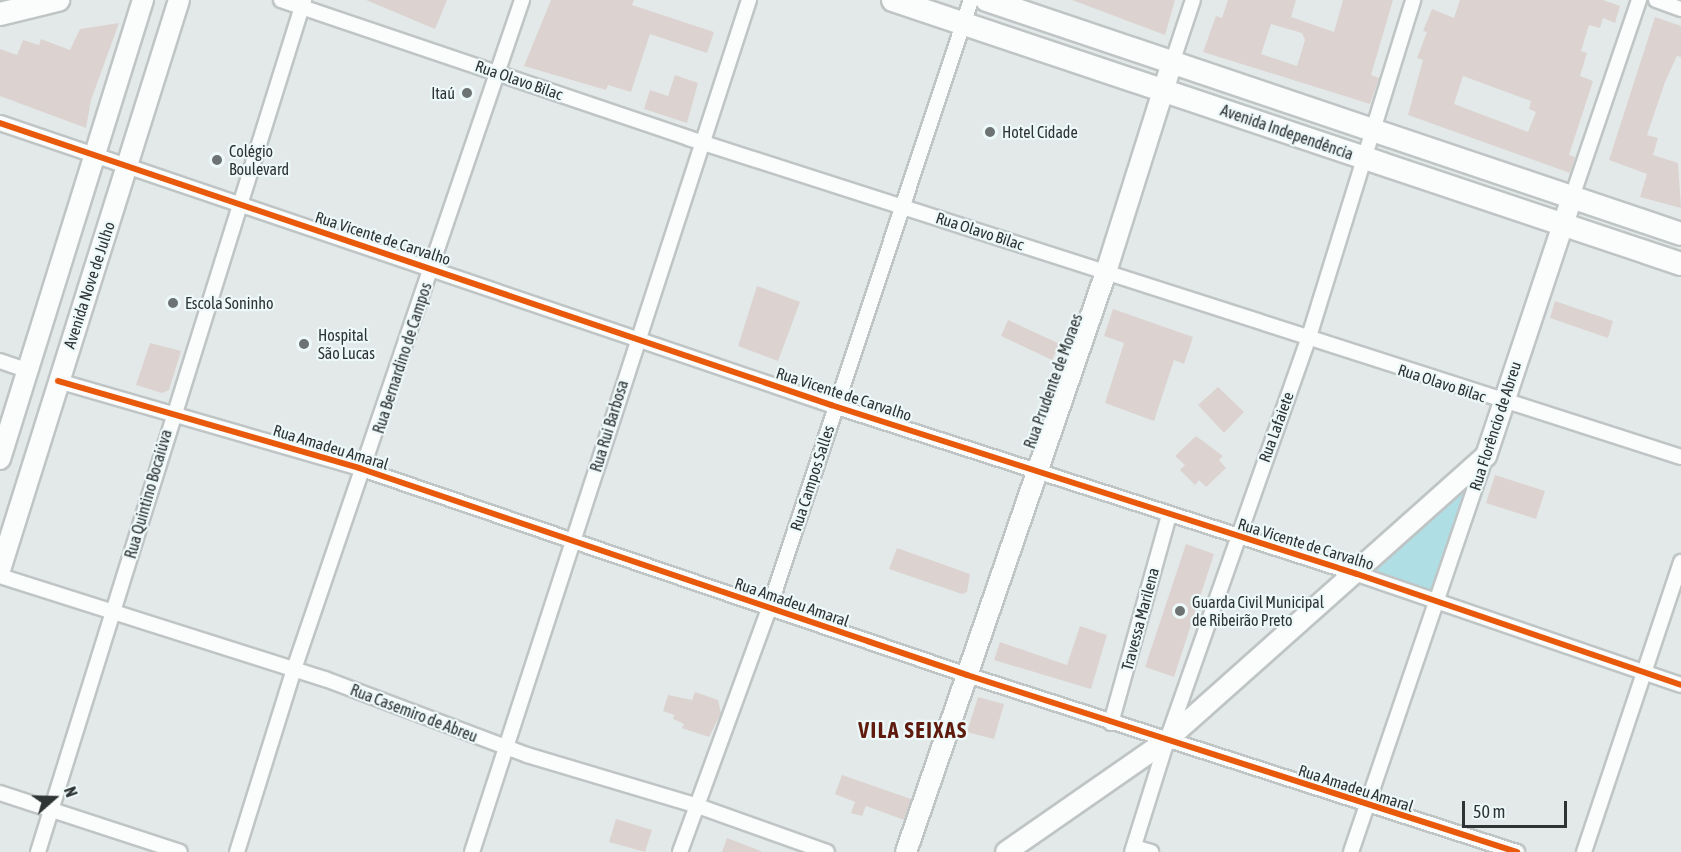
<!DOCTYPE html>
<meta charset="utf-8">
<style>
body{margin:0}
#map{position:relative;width:1681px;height:852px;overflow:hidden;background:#e3e9e9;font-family:"Asap Condensed",sans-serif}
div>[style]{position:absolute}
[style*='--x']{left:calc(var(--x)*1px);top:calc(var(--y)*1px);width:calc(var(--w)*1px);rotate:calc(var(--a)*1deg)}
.green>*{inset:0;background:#b0dee5}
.building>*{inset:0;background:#dcd3d0}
.roads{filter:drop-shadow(2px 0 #bfc4c4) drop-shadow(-2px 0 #bfc4c4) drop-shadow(0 2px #bfc4c4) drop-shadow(0 -2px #bfc4c4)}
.street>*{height:14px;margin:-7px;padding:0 7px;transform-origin:7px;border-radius:7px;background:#fbfcfc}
.secondary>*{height:20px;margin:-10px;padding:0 10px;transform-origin:10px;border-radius:10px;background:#fbfcfc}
.primary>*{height:22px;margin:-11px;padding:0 11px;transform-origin:11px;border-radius:11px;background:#fbfcfc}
.cycleway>*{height:6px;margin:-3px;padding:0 3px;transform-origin:3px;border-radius:3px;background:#e8590c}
.dots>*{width:16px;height:16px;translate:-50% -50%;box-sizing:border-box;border:3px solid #edf8f9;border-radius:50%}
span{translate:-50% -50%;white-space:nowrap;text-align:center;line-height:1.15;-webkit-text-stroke:4.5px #edf8f9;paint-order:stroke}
.street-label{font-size:16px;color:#2e3333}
.poi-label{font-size:16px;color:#2e3333}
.right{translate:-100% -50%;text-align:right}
.left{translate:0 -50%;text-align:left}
.district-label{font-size:22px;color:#5f1c0e;font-weight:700;letter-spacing:1.5px}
.north{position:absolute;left:24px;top:768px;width:60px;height:60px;-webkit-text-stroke:4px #edf8f9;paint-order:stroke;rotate:70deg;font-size:16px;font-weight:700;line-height:24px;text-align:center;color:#2e3333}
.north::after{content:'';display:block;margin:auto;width:21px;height:27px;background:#2e3333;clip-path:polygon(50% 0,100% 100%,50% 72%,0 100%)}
.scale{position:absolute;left:1462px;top:801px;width:105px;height:27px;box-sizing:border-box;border:3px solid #2e3333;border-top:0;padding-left:8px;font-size:18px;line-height:21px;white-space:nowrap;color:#2e3333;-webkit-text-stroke:4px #edf8f9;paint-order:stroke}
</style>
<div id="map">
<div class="green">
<i style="clip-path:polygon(1461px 494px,1469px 497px,1431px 591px,1375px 570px)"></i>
</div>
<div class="building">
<i style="clip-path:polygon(366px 0,447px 0,435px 29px)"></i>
<i style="clip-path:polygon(551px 0,634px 0,632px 5px,714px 32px,707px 53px,650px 34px,631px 92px,608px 85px,606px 90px,524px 66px)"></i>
<i style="clip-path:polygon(1072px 0,1175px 0,1165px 35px)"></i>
<i style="clip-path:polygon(evenodd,1228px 0,1296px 0,1291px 17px,1334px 32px,1343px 0,1393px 0,1371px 75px,1379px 78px,1370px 104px,1203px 52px,1216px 16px,1222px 18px,1228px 0,1271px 24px,1302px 33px,1305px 40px,1297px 66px,1261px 54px,1271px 24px)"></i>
<i style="clip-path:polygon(evenodd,1460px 0,1603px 0,1620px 6px,1615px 23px,1603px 18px,1600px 28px,1589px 25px,1581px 51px,1587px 53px,1580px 76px,1593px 81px,1569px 155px,1575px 157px,1570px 173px,1408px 115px,1423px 60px,1417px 58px,1427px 32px,1423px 31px,1432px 9px,1454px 18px,1460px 0,1463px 76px,1531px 101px,1529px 109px,1536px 112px,1528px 132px,1454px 104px,1463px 76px)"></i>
<i style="clip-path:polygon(1655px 17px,1681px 26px,1681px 57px,1677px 56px,1665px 82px,1647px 135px,1658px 138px,1653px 155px,1678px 163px,1681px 208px,1640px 197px,1647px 174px,1609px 160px)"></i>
<i style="clip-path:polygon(119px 23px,91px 100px,86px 128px,0 96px,0 49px,17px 55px,23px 40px,39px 45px,41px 39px,70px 50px,80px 29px)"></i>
<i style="clip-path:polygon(675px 75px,698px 83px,687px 123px,644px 109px,650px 90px,668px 96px)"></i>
<i style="clip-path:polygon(757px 286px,800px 302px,778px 361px,738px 346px)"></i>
<i style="clip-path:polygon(1555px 301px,1613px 321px,1608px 338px,1550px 318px)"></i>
<i style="clip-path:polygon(1113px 309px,1193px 337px,1184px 364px,1174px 360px,1154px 421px,1105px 403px,1124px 343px,1104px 336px)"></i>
<i style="clip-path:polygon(1008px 320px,1060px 344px,1052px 360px,1001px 336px)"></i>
<i style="clip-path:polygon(150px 343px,181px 351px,169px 390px,162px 393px,136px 385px)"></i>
<i style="clip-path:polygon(1218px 387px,1244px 412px,1224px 433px,1198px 405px)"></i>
<i style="clip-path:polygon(1196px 436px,1223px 456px,1219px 460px,1226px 468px,1206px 487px,1199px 480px,1195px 485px,1180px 470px,1185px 465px,1175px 456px)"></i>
<i style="clip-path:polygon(1495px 475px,1545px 491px,1536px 519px,1486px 503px)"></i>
<i style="clip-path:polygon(1186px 544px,1214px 554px,1174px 677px,1145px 667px)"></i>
<i style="clip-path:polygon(897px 548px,970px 574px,967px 592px,962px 594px,889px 569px)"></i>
<i style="clip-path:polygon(1080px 626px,1107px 635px,1091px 689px,994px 660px,1000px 642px,1067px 665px)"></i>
<i style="clip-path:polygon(695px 692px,718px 700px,721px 713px,709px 737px,682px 728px,684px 724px,673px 719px,674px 715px,663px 711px,668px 695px,692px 700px)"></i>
<i style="clip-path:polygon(978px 697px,1004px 704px,994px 739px,967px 732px)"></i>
<i style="clip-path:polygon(842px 775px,911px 799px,904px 820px,866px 806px,862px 816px,851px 813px,855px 802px,835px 794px)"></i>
<i style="clip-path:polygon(616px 819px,652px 830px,645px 852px,609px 842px)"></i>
<i style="clip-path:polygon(727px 838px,761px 851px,761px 852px,722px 852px)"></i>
</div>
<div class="roads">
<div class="street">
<i style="--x:281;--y:0;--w:430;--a:18.7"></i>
<i style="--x:688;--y:138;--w:1043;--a:17.81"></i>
<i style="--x:1656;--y:0;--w:27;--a:20"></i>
<i style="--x:1172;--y:63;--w:66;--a:-71.6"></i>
<i style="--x:0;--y:123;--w:878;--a:18.74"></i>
<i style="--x:831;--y:405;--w:552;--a:17.81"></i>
<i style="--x:1357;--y:574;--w:342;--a:18.9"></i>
<i style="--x:1572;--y:197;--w:208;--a:-71.2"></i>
<i style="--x:0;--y:361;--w:28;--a:19"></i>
<i style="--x:58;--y:381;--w:313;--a:16.1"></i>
<i style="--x:359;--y:468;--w:642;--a:18.8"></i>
<i style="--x:967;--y:675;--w:578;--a:17.84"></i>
<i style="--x:0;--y:576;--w:341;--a:17.6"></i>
<i style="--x:325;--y:679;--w:216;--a:20.6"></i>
<i style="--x:527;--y:755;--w:175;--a:16.6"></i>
<i style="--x:695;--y:805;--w:140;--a:19.6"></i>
<i style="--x:1111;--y:723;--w:216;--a:-74.4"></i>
<i style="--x:0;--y:793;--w:189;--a:18.1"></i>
<i style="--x:1134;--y:847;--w:18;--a:16"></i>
<i style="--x:38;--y:852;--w:893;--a:-72.66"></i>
<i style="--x:237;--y:852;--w:189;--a:-72.7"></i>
<i style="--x:293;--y:672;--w:710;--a:-71.18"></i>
<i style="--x:472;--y:852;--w:896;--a:-71.99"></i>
<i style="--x:680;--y:852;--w:259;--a:-69.9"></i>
<i style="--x:769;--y:609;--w:642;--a:-71.65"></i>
<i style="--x:1132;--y:852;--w:117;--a:-72.6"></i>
<i style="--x:1167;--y:740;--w:424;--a:-70.6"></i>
<i style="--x:1308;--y:340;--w:356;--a:-72.8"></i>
<i style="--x:1351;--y:852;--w:415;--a:-71.2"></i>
<i style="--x:1584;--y:852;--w:306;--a:-71.5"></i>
</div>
<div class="secondary">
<i style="--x:0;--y:459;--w:481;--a:-72.7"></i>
<i style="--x:0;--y:570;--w:597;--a:-72.57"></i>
<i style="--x:906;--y:852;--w:614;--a:-70.97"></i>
<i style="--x:1106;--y:272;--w:219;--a:-72.5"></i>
<i style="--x:1006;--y:852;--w:196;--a:-34.8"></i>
<i style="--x:1167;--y:740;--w:427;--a:-41.7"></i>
<i style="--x:1486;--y:456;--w:273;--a:-71.6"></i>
</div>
<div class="primary">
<i style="--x:893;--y:0;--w:831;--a:18.52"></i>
<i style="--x:987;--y:0;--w:732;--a:18.63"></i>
<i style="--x:0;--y:14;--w:60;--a:-13.6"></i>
</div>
</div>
<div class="cycleway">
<i style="--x:0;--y:123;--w:878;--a:18.74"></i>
<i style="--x:831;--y:405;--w:552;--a:17.81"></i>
<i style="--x:1357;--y:574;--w:342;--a:18.9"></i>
<i style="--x:58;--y:381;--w:313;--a:16.1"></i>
<i style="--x:359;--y:468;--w:642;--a:18.8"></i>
<i style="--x:967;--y:675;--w:578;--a:17.84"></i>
</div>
<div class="dots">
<i style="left:467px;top:93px;background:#6d7373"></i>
<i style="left:990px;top:132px;background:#6d7373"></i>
<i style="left:217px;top:160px;background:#6d7373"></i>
<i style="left:173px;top:303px;background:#6d7373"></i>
<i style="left:304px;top:344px;background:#6d7373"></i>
<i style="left:1180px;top:611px;background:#6d7373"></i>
</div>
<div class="street-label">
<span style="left:519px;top:80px;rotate:19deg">Rua Olavo Bilac</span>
<span style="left:1287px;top:132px;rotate:19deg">Avenida Independência</span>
<span style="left:980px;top:231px;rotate:18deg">Rua Olavo Bilac</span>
<span style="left:383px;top:238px;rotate:18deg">Rua Vicente de Carvalho</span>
<span style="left:89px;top:285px;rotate:-72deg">Avenida Nove de Julho</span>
<span style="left:402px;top:358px;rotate:-72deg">Rua Bernardino de Campos</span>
<span style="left:1053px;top:381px;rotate:-70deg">Rua Prudente de Moraes</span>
<span style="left:1442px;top:383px;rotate:18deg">Rua Olavo Bilac</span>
<span style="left:844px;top:394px;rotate:18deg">Rua Vicente de Carvalho</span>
<span style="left:609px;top:426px;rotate:-73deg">Rua Rui Barbosa</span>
<span style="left:1495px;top:426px;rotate:-72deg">Rua Florêncio de Abreu</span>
<span style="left:1276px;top:427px;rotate:-70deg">Rua Lafaiete</span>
<span style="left:331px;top:447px;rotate:17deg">Rua Amadeu Amaral</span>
<span style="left:812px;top:478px;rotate:-72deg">Rua Campos Salles</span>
<span style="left:148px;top:494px;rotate:-74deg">Rua Quintino Bocaiúva</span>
<span style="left:1306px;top:544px;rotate:17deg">Rua Vicente de Carvalho</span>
<span style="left:792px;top:602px;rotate:19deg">Rua Amadeu Amaral</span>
<span style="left:1140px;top:619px;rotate:-75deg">Travessa Marilena</span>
<span style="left:414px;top:713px;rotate:21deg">Rua Casemiro de Abreu</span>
<span style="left:1356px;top:788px;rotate:18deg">Rua Amadeu Amaral</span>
</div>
<div class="poi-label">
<span class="right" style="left:455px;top:93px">Itaú</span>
<span class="left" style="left:1002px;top:132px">Hotel Cidade</span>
<span class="left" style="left:229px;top:160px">Colégio<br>Boulevard</span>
<span class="left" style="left:185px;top:303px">Escola Soninho</span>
<span class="left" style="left:318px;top:344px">Hospital<br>São Lucas</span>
<span class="left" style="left:1192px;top:611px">Guarda Civil Municipal<br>de Ribeirão Preto</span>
</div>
<div class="district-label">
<span style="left:913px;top:731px">VILA SEIXAS</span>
</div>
<div class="north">N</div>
<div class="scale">50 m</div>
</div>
